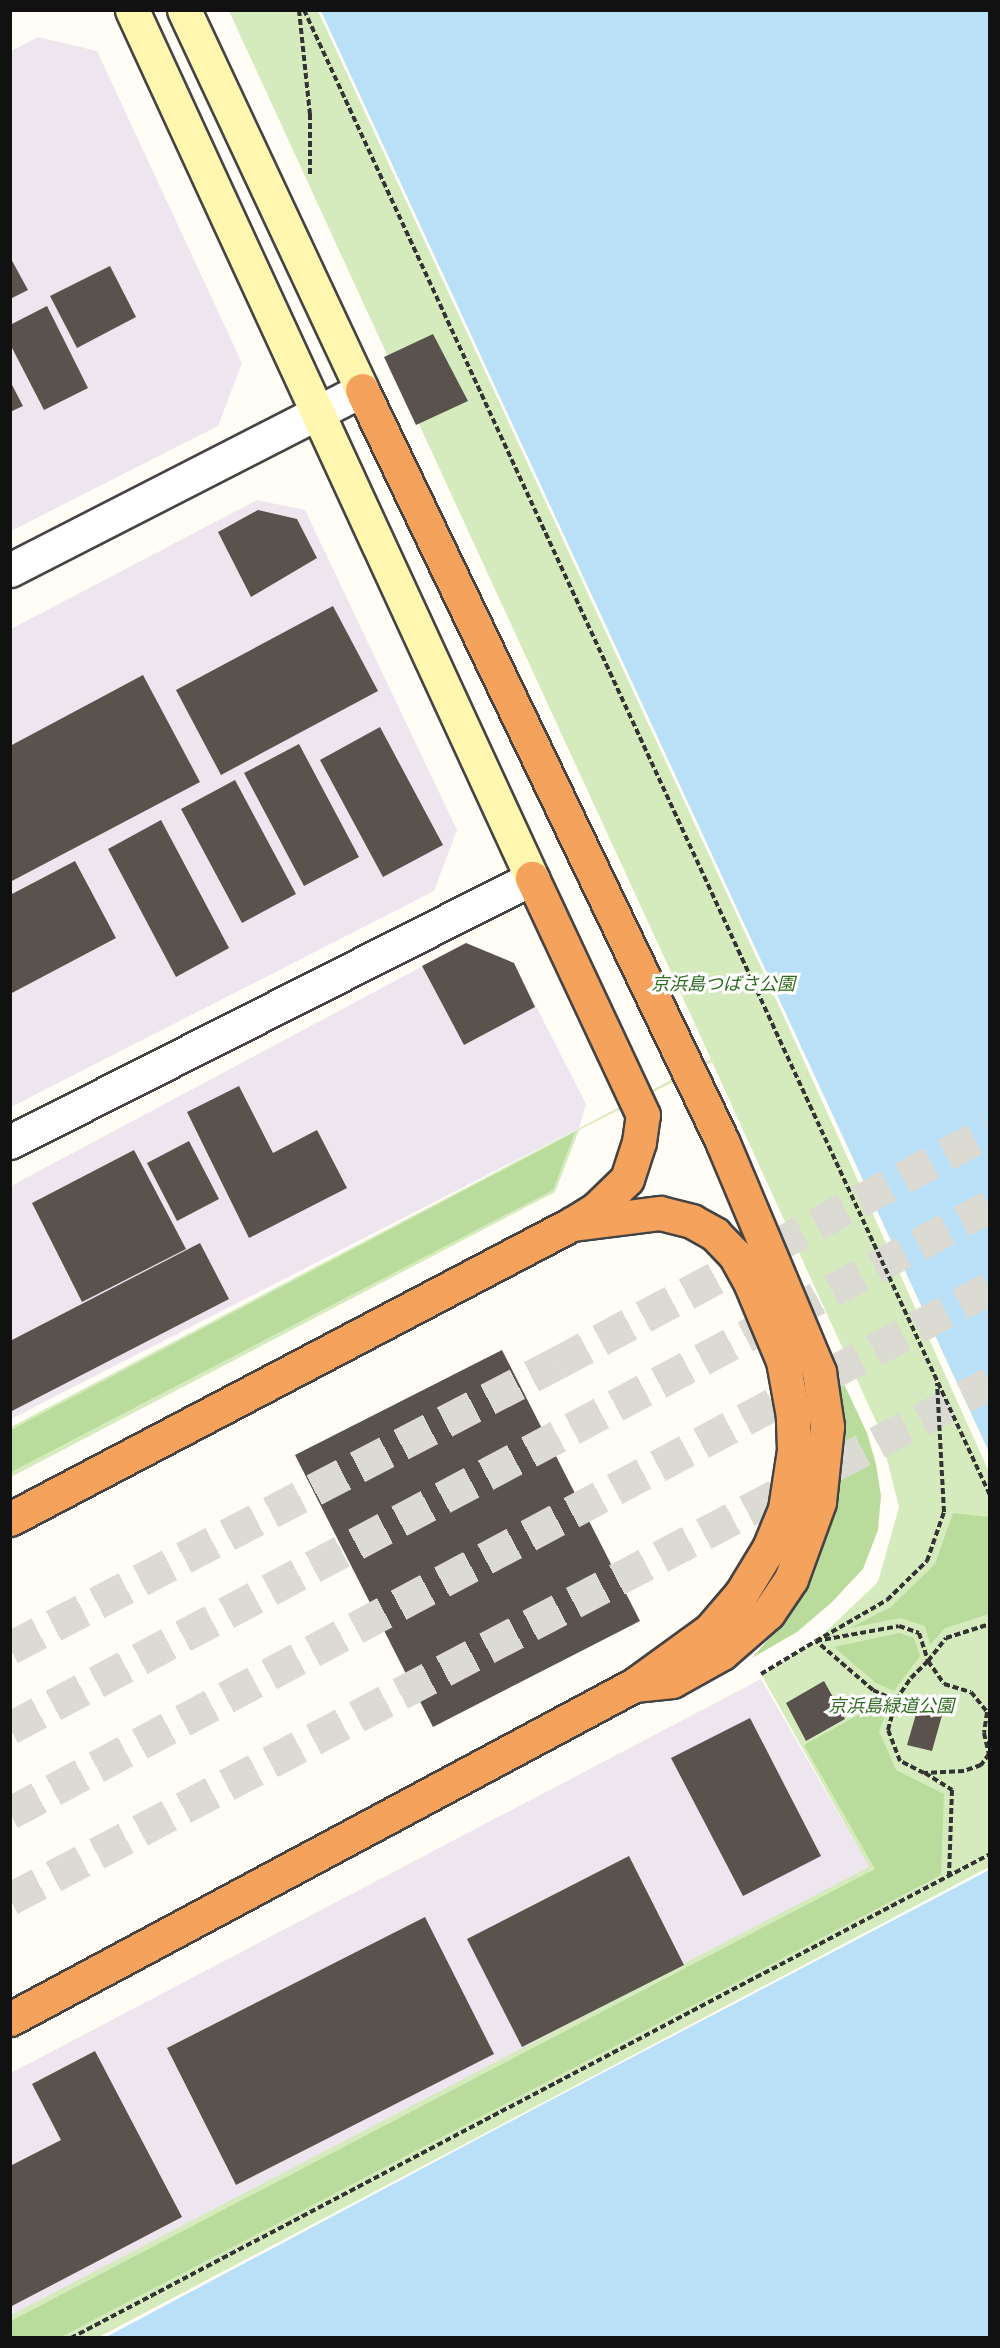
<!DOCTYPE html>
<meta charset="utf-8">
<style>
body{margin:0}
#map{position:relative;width:1000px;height:2348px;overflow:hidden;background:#fffdf5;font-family:"Libre Baskerville","Noto Sans JP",serif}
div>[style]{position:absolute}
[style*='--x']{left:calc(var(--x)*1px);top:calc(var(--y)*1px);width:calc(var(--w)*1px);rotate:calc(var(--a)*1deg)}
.industrial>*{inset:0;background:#eee6ef}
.green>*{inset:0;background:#d5ebbd}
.forest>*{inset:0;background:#b9dc9c}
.water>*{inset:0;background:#b9e0f7}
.building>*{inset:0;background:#5a524d}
.highway-tunnel>*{height:33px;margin-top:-16.5px;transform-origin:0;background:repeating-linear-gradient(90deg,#dbdad3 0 33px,transparent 0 49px)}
.path>*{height:4px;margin-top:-2px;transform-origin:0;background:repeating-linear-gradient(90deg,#333 0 6px,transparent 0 9px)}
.roads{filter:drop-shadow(2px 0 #444) drop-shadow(-2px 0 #444) drop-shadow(0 2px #444) drop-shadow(0 -2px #444)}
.street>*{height:33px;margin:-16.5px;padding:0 16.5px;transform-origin:16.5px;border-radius:16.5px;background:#fff}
.secondary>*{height:33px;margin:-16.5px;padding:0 16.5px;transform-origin:16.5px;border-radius:16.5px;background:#fff6b0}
.highway>*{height:33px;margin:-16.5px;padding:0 16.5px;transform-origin:16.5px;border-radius:16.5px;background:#f5a25d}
span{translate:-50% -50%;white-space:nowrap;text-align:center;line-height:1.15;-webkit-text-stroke:6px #fff;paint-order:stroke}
.park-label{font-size:18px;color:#2f6b1f;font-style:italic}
.frame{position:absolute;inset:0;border:12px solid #111;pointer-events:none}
</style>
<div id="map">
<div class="industrial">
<i style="clip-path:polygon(38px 37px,97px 51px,242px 363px,218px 426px,11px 531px,11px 51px)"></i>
<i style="clip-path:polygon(257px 500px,305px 510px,457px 830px,434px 891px,11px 1107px,11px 629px)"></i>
<i style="clip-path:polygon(466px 943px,514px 963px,586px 1104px,579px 1128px,11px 1419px,11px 1186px)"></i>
<i style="clip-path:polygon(761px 1679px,870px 1868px,11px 2316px,11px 2073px)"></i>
</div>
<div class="green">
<i style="clip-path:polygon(229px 11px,318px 11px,786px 1021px,989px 1472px,989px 1867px,99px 2337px,11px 2337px,11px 2315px,869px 1867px,761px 1674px,816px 1641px,878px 1582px,899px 1507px,879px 1428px,712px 1062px,579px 1130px,555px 1192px,11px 1477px,11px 1427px,711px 1059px)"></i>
</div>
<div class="forest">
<i style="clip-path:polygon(575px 1132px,553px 1190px,11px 1472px,11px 1430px)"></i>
<i style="clip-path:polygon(814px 1320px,867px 1433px,876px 1464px,881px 1496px,878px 1530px,863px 1569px,831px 1603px,797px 1632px,752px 1658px,784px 1622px,809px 1576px)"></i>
<i style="clip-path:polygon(953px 1513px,989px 1517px,989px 1614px,945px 1628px,930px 1645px,925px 1626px,900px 1618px,850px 1628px,891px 1607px,935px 1564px)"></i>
<i style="clip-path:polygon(899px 1633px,914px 1638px,920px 1656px,894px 1691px,876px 1683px,834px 1647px)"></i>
<i style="clip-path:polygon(880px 1703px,889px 1706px,879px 1731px,896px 1770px,944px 1794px,941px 1875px,61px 2337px,11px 2337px,11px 2321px,875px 1869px,804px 1745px)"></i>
</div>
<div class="water">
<i style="clip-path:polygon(321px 11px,989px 11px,989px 1452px)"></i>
<i style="clip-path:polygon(989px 1870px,989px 2337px,106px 2337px,551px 2100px)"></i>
</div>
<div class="building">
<i style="clip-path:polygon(10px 257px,28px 290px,10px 299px)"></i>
<i style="clip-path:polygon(110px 266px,136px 317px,77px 348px,50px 296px)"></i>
<i style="clip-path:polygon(47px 306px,88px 388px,44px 410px,10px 344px,10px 325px)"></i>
<i style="clip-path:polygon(433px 334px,468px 401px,416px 425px,384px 357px)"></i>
<i style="clip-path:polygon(10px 381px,23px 406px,10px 412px)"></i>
<i style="clip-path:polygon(258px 510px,297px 519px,317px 558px,251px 597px,218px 532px)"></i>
<i style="clip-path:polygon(333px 606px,378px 691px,221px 775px,176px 690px)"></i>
<i style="clip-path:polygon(143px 675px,200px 782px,10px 882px,10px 746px)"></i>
<i style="clip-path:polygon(380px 727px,443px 845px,383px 877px,320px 760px)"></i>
<i style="clip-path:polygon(299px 744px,359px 857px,304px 886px,244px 773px)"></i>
<i style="clip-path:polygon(235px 780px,296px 894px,242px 923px,181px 809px)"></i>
<i style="clip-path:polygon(161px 820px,229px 948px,176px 977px,108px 849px)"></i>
<i style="clip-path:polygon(75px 861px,116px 938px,10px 994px,10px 895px)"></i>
<i style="clip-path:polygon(466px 943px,514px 963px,535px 1007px,464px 1045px,422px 966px)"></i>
<i style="clip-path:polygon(239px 1086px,273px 1153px,317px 1130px,347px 1188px,249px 1238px,187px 1112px)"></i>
<i style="clip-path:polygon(189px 1141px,219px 1199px,177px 1221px,147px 1163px)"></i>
<i style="clip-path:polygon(134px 1150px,186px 1249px,82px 1302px,32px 1203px)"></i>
<i style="clip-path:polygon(200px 1243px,229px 1299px,10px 1412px,10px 1341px)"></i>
<i style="clip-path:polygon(502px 1350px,640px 1621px,433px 1727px,295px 1455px)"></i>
<i style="clip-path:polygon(824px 1681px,845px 1719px,806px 1741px,786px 1703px)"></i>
<i style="clip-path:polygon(921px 1697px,946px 1701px,932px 1751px,907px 1745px)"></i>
<i style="clip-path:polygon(750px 1718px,821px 1856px,743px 1896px,671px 1758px)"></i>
<i style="clip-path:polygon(629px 1856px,684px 1965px,522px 2047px,467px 1939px)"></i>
<i style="clip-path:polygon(425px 1917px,494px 2054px,236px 2185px,167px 2048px)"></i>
<i style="clip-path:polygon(95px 2051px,182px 2217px,10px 2307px,10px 2166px,61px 2140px,32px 2084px)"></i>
</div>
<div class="highway-tunnel">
<i style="--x:10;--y:1648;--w:617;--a:-27.52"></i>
<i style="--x:557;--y:1363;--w:491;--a:-28.2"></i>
<i style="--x:10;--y:1728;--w:1110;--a:-28.04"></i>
<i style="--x:10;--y:1813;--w:1112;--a:-28.18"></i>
<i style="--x:10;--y:1899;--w:1108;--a:-27.77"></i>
</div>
<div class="path">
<i style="--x:299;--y:10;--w:105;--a:84"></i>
<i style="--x:310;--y:114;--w:63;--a:90"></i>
<i style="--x:304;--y:10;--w:1636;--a:65.21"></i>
<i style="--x:761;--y:1674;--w:64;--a:-31"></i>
<i style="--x:816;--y:1641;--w:84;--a:-10.2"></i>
<i style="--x:899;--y:1626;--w:21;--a:19"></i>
<i style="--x:919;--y:1633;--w:29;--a:72"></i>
<i style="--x:928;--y:1661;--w:28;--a:55"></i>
<i style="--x:944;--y:1684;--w:28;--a:17"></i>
<i style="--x:971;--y:1692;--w:26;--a:51"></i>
<i style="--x:987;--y:1712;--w:21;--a:98"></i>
<i style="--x:984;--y:1733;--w:22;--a:77"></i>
<i style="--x:989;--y:1754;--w:14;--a:126"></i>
<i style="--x:981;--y:1765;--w:18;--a:161"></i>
<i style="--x:964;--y:1771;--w:40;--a:177.1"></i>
<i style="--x:924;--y:1773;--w:27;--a:-153"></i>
<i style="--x:900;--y:1761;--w:33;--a:-111"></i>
<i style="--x:888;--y:1730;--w:31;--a:-75"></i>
<i style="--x:896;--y:1700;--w:27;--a:-56"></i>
<i style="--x:911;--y:1678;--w:24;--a:-45"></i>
<i style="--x:928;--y:1661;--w:29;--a:-52"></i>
<i style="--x:946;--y:1638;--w:46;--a:-17.7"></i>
<i style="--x:895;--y:1700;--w:24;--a:-156"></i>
<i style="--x:873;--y:1690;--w:75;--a:-139.3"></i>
<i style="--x:816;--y:1641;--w:82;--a:-30"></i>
<i style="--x:887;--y:1600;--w:56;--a:-44.3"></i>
<i style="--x:927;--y:1561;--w:52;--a:-70.9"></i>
<i style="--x:944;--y:1512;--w:129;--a:-93.1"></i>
<i style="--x:925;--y:1773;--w:32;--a:32"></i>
<i style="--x:952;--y:1790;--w:86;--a:92"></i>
<i style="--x:71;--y:2338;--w:1039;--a:-27.77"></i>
</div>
<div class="roads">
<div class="street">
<i style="--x:10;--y:570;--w:395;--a:-27.1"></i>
<i style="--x:10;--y:1142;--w:585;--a:-26.83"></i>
</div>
<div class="secondary">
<i style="--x:132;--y:10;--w:956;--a:65.26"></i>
<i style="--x:184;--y:10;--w:420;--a:64.9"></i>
</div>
<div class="highway">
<i style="--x:362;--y:390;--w:833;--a:64.39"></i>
<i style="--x:722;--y:1141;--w:251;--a:67.2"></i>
<i style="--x:819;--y:1372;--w:55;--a:81.6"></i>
<i style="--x:827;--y:1426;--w:76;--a:96"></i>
<i style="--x:819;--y:1502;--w:82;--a:110"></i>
<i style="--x:791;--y:1579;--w:41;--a:124.1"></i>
<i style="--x:768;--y:1613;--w:61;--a:139"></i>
<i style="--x:722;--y:1653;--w:57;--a:150.8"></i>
<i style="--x:672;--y:1681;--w:38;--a:174"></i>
<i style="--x:10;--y:1519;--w:635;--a:-27.7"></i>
<i style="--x:572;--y:1224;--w:28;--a:-32"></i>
<i style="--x:596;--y:1209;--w:43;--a:-44.1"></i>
<i style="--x:627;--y:1179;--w:39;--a:-72"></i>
<i style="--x:639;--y:1142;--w:27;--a:-82"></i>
<i style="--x:643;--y:1115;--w:262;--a:-115.1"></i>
<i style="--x:10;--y:2019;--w:708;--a:-28.16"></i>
<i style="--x:634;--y:1685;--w:94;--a:-35.9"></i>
<i style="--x:710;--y:1630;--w:48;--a:-49.3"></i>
<i style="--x:741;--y:1594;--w:54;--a:-58.7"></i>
<i style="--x:769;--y:1548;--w:42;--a:-67.7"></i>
<i style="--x:785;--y:1509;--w:60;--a:-81.3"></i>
<i style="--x:794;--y:1450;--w:34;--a:-92"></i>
<i style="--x:793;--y:1416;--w:56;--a:-100.3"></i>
<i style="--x:783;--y:1361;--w:86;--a:-112.7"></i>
<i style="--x:750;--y:1282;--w:31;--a:-119"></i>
<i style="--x:735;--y:1255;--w:29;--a:-134"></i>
<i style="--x:715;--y:1234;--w:26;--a:-151"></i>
<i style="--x:692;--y:1221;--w:33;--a:-166"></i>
<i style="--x:660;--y:1213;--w:89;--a:172.9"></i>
</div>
</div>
<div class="park-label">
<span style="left:723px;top:984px">京浜島つばさ公園</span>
<span style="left:891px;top:1706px">京浜島緑道公園</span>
</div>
<div class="frame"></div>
</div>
